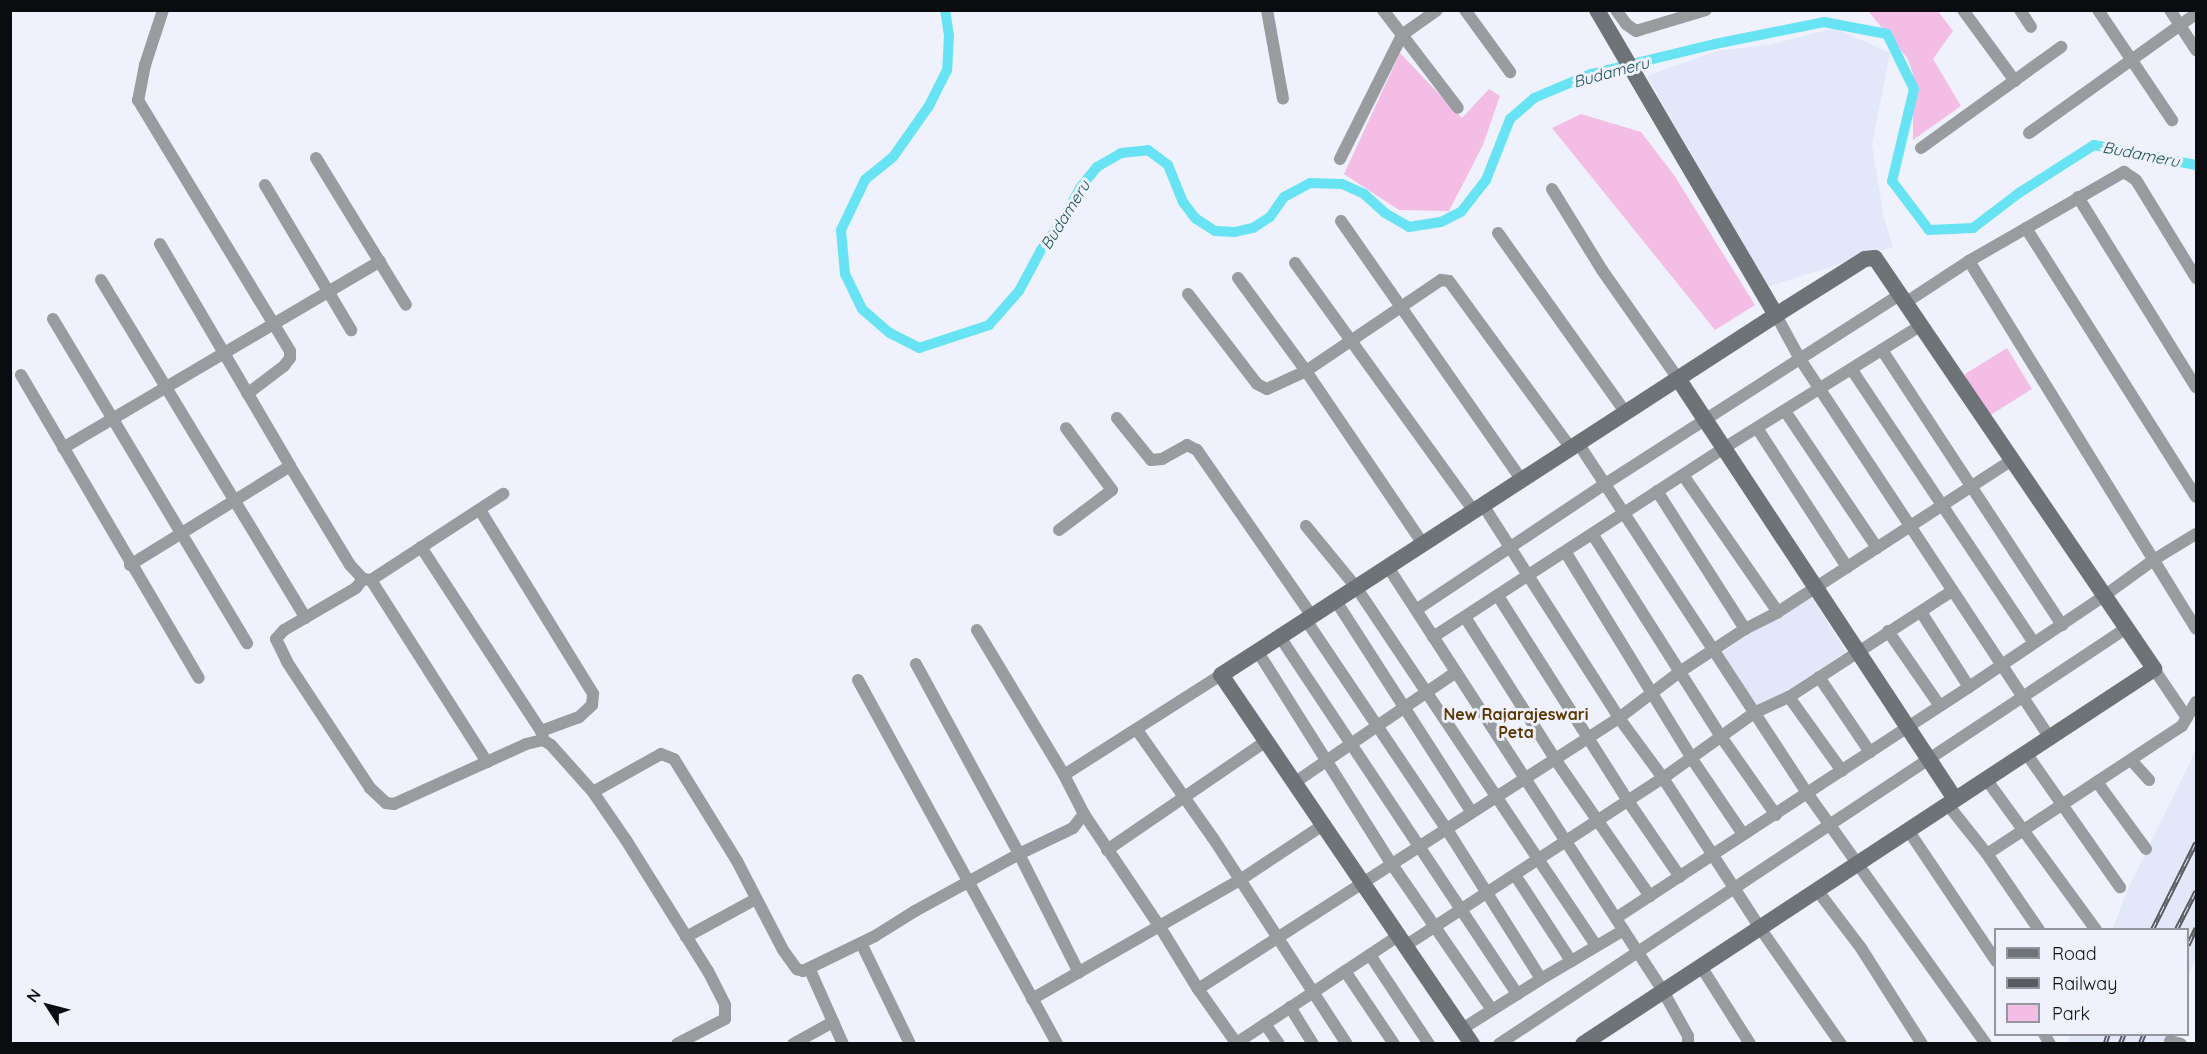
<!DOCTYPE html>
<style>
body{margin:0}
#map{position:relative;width:2207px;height:1054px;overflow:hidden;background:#eff2fc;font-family:Quicksand,sans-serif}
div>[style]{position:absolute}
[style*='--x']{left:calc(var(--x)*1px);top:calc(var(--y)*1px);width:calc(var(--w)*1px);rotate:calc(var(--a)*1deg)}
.built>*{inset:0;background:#e2e8f9}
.green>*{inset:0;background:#f4bde6}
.canal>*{height:10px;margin:-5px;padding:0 5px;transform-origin:5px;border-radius:5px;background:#67e3f4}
.street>*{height:12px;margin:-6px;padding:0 6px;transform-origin:6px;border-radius:6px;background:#989c9f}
.secondary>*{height:16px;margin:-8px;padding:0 8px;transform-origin:8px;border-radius:8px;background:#6d7377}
.rail>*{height:5px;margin-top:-2.5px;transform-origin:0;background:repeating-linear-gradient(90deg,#eff2fc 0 9px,#595b60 0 18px);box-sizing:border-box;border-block:2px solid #595b60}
span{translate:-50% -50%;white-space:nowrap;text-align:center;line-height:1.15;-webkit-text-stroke:6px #eff2fc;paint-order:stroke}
.water-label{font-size:16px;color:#1b5158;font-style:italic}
.neighbourhood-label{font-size:16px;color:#5a3800;font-weight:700}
.frame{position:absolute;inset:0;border:12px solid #0b0c0f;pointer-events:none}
.legend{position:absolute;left:1994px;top:928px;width:195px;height:108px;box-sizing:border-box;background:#eff2fc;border:2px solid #94969d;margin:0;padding:8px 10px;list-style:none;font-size:18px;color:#0b0c0f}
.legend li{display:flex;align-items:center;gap:12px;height:30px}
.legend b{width:30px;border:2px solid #94969d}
.north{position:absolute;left:18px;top:976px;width:60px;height:60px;-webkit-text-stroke:4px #eff2fc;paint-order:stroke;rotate:306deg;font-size:16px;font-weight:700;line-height:24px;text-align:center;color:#0b0c0f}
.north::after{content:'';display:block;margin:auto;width:21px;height:27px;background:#0b0c0f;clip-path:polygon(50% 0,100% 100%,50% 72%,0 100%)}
</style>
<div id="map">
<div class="built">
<i style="clip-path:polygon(1835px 28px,1890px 53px,1872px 145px,1884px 218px,1893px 247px,1767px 287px,1647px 76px,1716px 51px,1769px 45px)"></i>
<i style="clip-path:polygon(1810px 595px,1846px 652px,1755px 711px,1718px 655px)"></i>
<i style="clip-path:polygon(2196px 750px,2196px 956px,2188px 977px,2188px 930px,2112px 930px,2127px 891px)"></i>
<i style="clip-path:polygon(2070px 1035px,2168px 1035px,2165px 1043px,2067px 1044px)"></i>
</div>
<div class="green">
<i style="clip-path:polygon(1868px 11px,1938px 11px,1953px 31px,1933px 59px,1961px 106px,1913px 140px,1913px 74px,1908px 59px)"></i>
<i style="clip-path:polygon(1400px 53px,1462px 118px,1489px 89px,1500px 96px,1483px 145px,1449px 211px,1399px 210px,1344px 174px)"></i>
<i style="clip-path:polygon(1581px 114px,1641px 132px,1674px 175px,1755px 305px,1715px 330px,1552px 128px)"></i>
<i style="clip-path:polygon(2007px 348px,2032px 389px,1989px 416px,1968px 386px,1965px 374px)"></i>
</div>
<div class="canal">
<i style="--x:945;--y:10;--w:25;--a:81"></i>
<i style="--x:949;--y:35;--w:35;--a:93"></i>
<i style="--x:947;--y:70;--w:40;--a:116.6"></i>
<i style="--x:929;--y:106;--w:62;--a:125.2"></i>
<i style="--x:893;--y:157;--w:36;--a:141"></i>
<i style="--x:865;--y:180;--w:55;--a:115.6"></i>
<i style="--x:841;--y:230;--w:44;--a:84.8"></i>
<i style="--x:845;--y:274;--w:39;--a:64"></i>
<i style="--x:862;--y:309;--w:37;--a:41"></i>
<i style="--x:890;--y:333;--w:33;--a:27"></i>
<i style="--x:919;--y:348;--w:74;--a:-18.2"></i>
<i style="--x:989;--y:325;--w:45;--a:-48.6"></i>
<i style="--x:1019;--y:291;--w:47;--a:-61.8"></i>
<i style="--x:1041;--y:250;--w:37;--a:-54"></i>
<i style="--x:1063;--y:220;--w:36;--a:-62"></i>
<i style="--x:1080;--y:188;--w:27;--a:-51"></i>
<i style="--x:1097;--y:167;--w:28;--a:-30"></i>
<i style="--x:1121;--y:153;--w:27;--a:-6"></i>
<i style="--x:1148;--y:150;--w:25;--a:37"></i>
<i style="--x:1168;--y:165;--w:40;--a:68"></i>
<i style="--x:1183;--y:202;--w:20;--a:53"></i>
<i style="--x:1195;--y:218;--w:24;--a:33"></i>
<i style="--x:1215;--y:231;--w:20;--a:3"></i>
<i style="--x:1235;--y:232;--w:18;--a:-13"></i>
<i style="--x:1253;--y:228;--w:20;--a:-33"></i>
<i style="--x:1270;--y:217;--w:24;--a:-55"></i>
<i style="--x:1284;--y:197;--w:30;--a:-28"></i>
<i style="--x:1310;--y:183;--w:32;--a:2"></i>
<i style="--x:1342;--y:184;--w:24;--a:24"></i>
<i style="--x:1364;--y:194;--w:28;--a:42"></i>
<i style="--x:1385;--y:213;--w:28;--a:30"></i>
<i style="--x:1409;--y:227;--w:32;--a:-9"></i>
<i style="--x:1441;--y:222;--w:22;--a:-27"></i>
<i style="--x:1461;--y:212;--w:41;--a:-52"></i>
<i style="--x:1486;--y:180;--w:66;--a:-68.5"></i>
<i style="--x:1510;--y:119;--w:32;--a:-41"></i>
<i style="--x:1534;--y:98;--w:62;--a:-22.8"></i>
<i style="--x:1591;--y:74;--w:128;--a:-13.6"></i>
<i style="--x:1715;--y:44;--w:111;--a:-11.4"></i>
<i style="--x:1824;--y:22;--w:64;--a:10.8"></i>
<i style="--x:1887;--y:34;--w:61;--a:63.9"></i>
<i style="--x:1914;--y:89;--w:95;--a:103.4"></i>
<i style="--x:1892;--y:181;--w:61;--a:52.9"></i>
<i style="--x:1929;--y:230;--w:44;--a:-2.6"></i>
<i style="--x:1973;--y:228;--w:58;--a:-37.3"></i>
<i style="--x:2019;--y:193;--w:89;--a:-32.6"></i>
<i style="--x:2094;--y:145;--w:104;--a:11.1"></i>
</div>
<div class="street">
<i style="--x:163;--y:10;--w:58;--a:108.1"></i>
<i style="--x:145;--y:65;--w:36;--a:101"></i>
<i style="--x:138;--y:100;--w:293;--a:58.8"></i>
<i style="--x:290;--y:351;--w:7;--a:90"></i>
<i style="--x:290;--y:358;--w:10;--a:127"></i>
<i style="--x:284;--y:366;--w:46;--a:142.9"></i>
<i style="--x:1267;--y:10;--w:90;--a:79.8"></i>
<i style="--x:1383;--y:10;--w:123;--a:52.6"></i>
<i style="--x:1465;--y:10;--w:77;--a:54"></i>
<i style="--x:1616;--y:10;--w:17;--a:54"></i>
<i style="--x:1626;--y:24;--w:12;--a:35"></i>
<i style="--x:1636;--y:31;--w:73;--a:-16.7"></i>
<i style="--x:1963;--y:10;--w:88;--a:53.8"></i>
<i style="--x:2020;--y:10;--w:20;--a:57"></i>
<i style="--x:2098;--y:10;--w:133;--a:56.1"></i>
<i style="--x:2170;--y:10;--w:48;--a:57"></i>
<i style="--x:2029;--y:133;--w:205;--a:-35.5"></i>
<i style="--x:1921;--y:148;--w:173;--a:-35.8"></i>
<i style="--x:316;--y:158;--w:172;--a:58.5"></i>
<i style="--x:1340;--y:159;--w:139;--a:-63.4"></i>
<i style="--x:1402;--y:35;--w:43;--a:-35.5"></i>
<i style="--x:265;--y:185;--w:169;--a:59.3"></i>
<i style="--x:1552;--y:189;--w:95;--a:58.3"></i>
<i style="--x:1602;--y:270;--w:134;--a:55"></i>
<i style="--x:2078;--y:197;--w:224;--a:58.2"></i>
<i style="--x:1341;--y:221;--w:316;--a:55.1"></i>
<i style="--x:2026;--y:228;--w:318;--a:57.7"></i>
<i style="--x:1498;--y:233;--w:219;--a:54.6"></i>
<i style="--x:160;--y:244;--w:257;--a:59.6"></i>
<i style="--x:290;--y:466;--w:116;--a:58.8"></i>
<i style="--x:350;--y:565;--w:19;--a:47"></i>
<i style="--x:363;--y:579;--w:8;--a:7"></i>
<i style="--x:371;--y:580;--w:158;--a:-33.1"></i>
<i style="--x:1969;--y:261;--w:432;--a:58.3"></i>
<i style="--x:1295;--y:263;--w:306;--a:54.2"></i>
<i style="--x:1238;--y:278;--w:115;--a:53.8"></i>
<i style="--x:1306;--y:371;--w:209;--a:55.9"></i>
<i style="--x:101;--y:280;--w:395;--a:58.8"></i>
<i style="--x:1188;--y:294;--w:113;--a:52.5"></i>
<i style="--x:1257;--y:384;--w:11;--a:27"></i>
<i style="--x:1267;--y:389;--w:43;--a:-24.8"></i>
<i style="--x:1306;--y:371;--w:163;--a:-34"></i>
<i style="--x:1441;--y:280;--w:8;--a:7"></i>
<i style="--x:1449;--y:281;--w:207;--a:53.9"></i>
<i style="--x:1905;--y:303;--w:77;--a:-33.3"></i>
<i style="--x:1969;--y:261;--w:179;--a:-29.9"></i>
<i style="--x:2124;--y:172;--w:14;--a:34"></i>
<i style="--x:2136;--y:180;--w:115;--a:58.5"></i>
<i style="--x:1776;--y:315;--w:50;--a:61.4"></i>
<i style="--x:1800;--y:359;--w:454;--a:56.6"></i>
<i style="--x:53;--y:319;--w:378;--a:59.1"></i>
<i style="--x:1882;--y:350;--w:329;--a:56.8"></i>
<i style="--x:1852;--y:370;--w:328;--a:56.3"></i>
<i style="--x:21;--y:375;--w:351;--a:59.6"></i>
<i style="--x:1785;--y:411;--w:165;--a:56.1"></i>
<i style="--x:1117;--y:418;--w:54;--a:51"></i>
<i style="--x:1151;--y:460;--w:11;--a:-5"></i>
<i style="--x:1162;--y:459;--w:29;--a:-29"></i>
<i style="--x:1187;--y:445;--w:11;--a:27"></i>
<i style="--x:1197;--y:450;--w:202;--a:55.3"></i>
<i style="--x:1757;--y:428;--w:166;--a:57.1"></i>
<i style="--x:1578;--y:443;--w:418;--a:56.8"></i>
<i style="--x:1807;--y:793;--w:308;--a:54.5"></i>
<i style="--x:63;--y:448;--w:368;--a:-30.5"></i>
<i style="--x:1683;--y:475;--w:167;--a:55.3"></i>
<i style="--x:1657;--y:491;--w:164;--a:57.5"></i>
<i style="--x:1483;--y:505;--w:253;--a:57.4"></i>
<i style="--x:1619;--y:718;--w:74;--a:53.7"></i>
<i style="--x:1663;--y:778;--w:179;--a:57.1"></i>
<i style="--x:1760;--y:928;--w:141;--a:55.1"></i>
<i style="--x:480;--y:510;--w:216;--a:58.4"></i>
<i style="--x:593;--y:694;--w:11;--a:95"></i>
<i style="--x:592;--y:705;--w:18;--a:137"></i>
<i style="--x:579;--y:717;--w:40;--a:159.8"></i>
<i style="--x:1306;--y:526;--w:79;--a:50.7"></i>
<i style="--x:1356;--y:587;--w:432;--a:56.2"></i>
<i style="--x:1059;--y:530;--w:66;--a:-37"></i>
<i style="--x:1112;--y:490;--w:77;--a:-126.6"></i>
<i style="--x:1593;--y:535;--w:241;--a:57.6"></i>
<i style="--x:1722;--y:738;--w:94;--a:55"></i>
<i style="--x:421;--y:547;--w:220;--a:56.9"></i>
<i style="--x:541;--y:731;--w:7;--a:74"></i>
<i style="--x:1566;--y:553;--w:241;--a:58.5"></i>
<i style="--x:1692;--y:759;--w:91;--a:55.8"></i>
<i style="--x:130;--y:565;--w:188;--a:-31.7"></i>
<i style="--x:1388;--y:567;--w:505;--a:57.03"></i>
<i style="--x:1663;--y:991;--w:51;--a:60.9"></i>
<i style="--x:1688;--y:1036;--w:8;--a:90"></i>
<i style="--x:363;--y:579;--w:11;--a:128"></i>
<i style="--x:356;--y:588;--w:83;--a:149.7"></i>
<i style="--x:284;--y:630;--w:12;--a:132"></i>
<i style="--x:276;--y:639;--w:25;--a:64"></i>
<i style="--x:287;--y:662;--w:151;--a:56.6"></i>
<i style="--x:370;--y:788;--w:22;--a:43"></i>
<i style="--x:386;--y:803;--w:8;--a:7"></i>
<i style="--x:394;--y:804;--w:145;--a:-24.4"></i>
<i style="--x:526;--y:744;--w:17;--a:-13"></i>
<i style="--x:543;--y:740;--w:9;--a:32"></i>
<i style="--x:551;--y:745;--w:63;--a:48.2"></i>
<i style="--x:593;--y:792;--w:58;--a:55.5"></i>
<i style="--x:626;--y:840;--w:155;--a:58"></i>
<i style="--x:708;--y:971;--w:38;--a:63"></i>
<i style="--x:725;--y:1005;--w:14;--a:90"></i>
<i style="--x:725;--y:1019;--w:54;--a:152.5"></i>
<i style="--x:371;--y:580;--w:216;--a:57.5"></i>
<i style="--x:1498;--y:596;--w:243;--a:57.6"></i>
<i style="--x:1628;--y:801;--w:92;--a:55.6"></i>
<i style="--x:1336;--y:601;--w:250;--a:57.3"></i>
<i style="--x:1416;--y:610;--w:227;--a:-33.7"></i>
<i style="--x:1605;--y:484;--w:350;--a:-32.7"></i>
<i style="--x:1921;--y:612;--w:89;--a:57.4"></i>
<i style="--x:1465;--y:617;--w:168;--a:57.6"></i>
<i style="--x:1555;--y:759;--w:167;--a:55.3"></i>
<i style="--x:1306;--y:620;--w:251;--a:56.1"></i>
<i style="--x:1446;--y:828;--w:178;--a:57.8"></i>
<i style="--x:1541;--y:979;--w:96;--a:-30.6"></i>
<i style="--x:977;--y:630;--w:169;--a:59"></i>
<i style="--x:1064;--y:775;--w:44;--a:62.9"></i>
<i style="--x:1084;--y:814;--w:136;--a:56.1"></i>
<i style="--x:1160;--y:927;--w:73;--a:58.5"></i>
<i style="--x:1198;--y:989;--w:67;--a:54.7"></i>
<i style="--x:1888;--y:631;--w:91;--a:55.3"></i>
<i style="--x:1280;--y:637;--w:429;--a:56.4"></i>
<i style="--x:1433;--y:637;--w:347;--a:-33"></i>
<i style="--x:1724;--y:448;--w:231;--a:-31.9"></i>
<i style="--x:1258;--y:652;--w:249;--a:57.8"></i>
<i style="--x:1391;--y:863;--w:178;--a:55.5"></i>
<i style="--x:916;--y:664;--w:216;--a:61.5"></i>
<i style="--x:1019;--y:854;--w:133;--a:63.2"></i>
<i style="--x:2154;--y:669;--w:59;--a:56"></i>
<i style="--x:1819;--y:677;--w:91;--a:55.8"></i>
<i style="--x:858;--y:680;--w:415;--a:61.3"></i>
<i style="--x:1789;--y:697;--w:91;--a:54.4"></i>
<i style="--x:1137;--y:730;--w:132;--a:54.9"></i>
<i style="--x:1213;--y:838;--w:246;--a:57"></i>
<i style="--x:2026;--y:753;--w:164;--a:55"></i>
<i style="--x:2131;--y:760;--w:27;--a:48"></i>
<i style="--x:1064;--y:775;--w:186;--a:-32.5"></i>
<i style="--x:1986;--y:779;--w:187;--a:53.9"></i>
<i style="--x:2097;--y:782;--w:83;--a:53.8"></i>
<i style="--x:1294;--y:783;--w:196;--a:-34.4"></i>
<i style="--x:593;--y:792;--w:78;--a:-29.2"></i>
<i style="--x:661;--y:754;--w:14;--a:21"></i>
<i style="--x:674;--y:759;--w:120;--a:58.3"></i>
<i style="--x:737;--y:861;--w:100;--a:62.7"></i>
<i style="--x:783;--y:950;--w:24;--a:54"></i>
<i style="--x:797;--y:969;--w:6;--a:18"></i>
<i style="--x:803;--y:971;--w:80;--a:-25.9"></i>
<i style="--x:875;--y:936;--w:47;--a:-32"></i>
<i style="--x:915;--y:911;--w:119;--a:-28.7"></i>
<i style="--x:1019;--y:854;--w:60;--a:-25.7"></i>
<i style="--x:1073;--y:828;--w:18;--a:-52"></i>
<i style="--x:1948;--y:805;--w:63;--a:51.5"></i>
<i style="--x:1987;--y:854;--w:233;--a:-33.3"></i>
<i style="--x:2182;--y:726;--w:28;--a:-60"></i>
<i style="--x:1908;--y:830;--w:158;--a:56.1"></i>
<i style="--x:1107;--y:850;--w:193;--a:-34.4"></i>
<i style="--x:1987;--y:854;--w:92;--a:55.6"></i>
<i style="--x:1515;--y:875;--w:103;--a:56.9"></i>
<i style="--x:1817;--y:890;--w:73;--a:52.8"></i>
<i style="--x:1861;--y:948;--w:114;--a:57.6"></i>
<i style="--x:1616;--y:918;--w:422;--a:-33.2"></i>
<i style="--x:1969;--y:687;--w:163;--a:-34"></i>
<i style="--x:2104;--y:596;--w:63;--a:-36"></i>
<i style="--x:2155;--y:559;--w:48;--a:-31.4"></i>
<i style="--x:686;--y:937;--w:80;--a:-28.5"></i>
<i style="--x:861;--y:943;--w:112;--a:64.1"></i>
<i style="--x:1405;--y:946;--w:308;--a:-33.1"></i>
<i style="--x:1663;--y:778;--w:112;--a:-35.5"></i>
<i style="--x:1754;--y:713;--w:38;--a:-25"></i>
<i style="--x:1789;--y:697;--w:194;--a:-33"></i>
<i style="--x:1370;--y:955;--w:107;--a:56.5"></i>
<i style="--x:1702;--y:968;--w:90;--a:57.7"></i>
<i style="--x:810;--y:970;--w:81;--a:66"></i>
<i style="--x:1345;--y:971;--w:88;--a:56.1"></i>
<i style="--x:1198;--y:989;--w:501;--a:-32.77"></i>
<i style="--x:1619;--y:718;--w:78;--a:-37.2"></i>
<i style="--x:1681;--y:671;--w:77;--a:-33.3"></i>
<i style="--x:1745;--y:629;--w:37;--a:-27"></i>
<i style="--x:1778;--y:612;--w:279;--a:-33"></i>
<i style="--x:1032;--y:999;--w:240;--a:-29.8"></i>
<i style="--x:1240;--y:880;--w:100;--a:-33.5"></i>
<i style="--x:1290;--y:1007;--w:44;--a:58.1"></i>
<i style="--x:1265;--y:1024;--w:24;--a:55"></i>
<i style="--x:1462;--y:1029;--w:93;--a:-32.3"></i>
<i style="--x:2044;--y:1034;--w:12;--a:59"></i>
<i style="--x:2170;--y:1041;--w:11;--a:15"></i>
<i style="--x:793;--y:1044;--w:46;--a:-28.8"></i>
<i style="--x:1235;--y:1044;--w:196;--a:-33.5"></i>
<i style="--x:1499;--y:1044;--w:751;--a:-33.54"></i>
</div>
<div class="secondary">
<i style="--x:1597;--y:10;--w:354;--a:59.6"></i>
<i style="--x:1679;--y:380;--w:502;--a:56.63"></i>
<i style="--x:1472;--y:1044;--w:446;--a:-124.2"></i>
<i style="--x:1221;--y:675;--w:662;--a:-32.97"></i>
<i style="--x:1776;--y:315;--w:105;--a:-32.2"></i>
<i style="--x:1865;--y:259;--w:10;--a:-6"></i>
<i style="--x:1875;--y:258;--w:497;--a:55.8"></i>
<i style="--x:2154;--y:669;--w:683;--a:146.71"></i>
</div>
<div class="rail">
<i style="--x:2152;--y:930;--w:98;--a:-63.4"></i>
<i style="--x:2176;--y:930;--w:44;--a:-62.9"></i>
<i style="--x:2188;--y:945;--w:19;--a:-65"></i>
<i style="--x:2105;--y:1044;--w:10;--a:-73"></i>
<i style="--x:2120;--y:1044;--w:11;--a:-68"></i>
<i style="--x:2140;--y:1044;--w:11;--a:-68"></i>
</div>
<div class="water-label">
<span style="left:1611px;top:72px;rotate:-15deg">Budameru</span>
<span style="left:2141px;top:154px;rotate:11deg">Budameru</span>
<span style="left:1065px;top:215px;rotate:-58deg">Budameru</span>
</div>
<div class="neighbourhood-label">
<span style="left:1516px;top:723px">New Rajarajeswari<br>Peta</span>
</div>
<div class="frame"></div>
<ul class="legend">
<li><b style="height:8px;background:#6d7377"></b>Road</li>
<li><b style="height:8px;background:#595b60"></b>Railway</li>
<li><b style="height:16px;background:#f4bde6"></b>Park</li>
</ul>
<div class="north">N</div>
</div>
